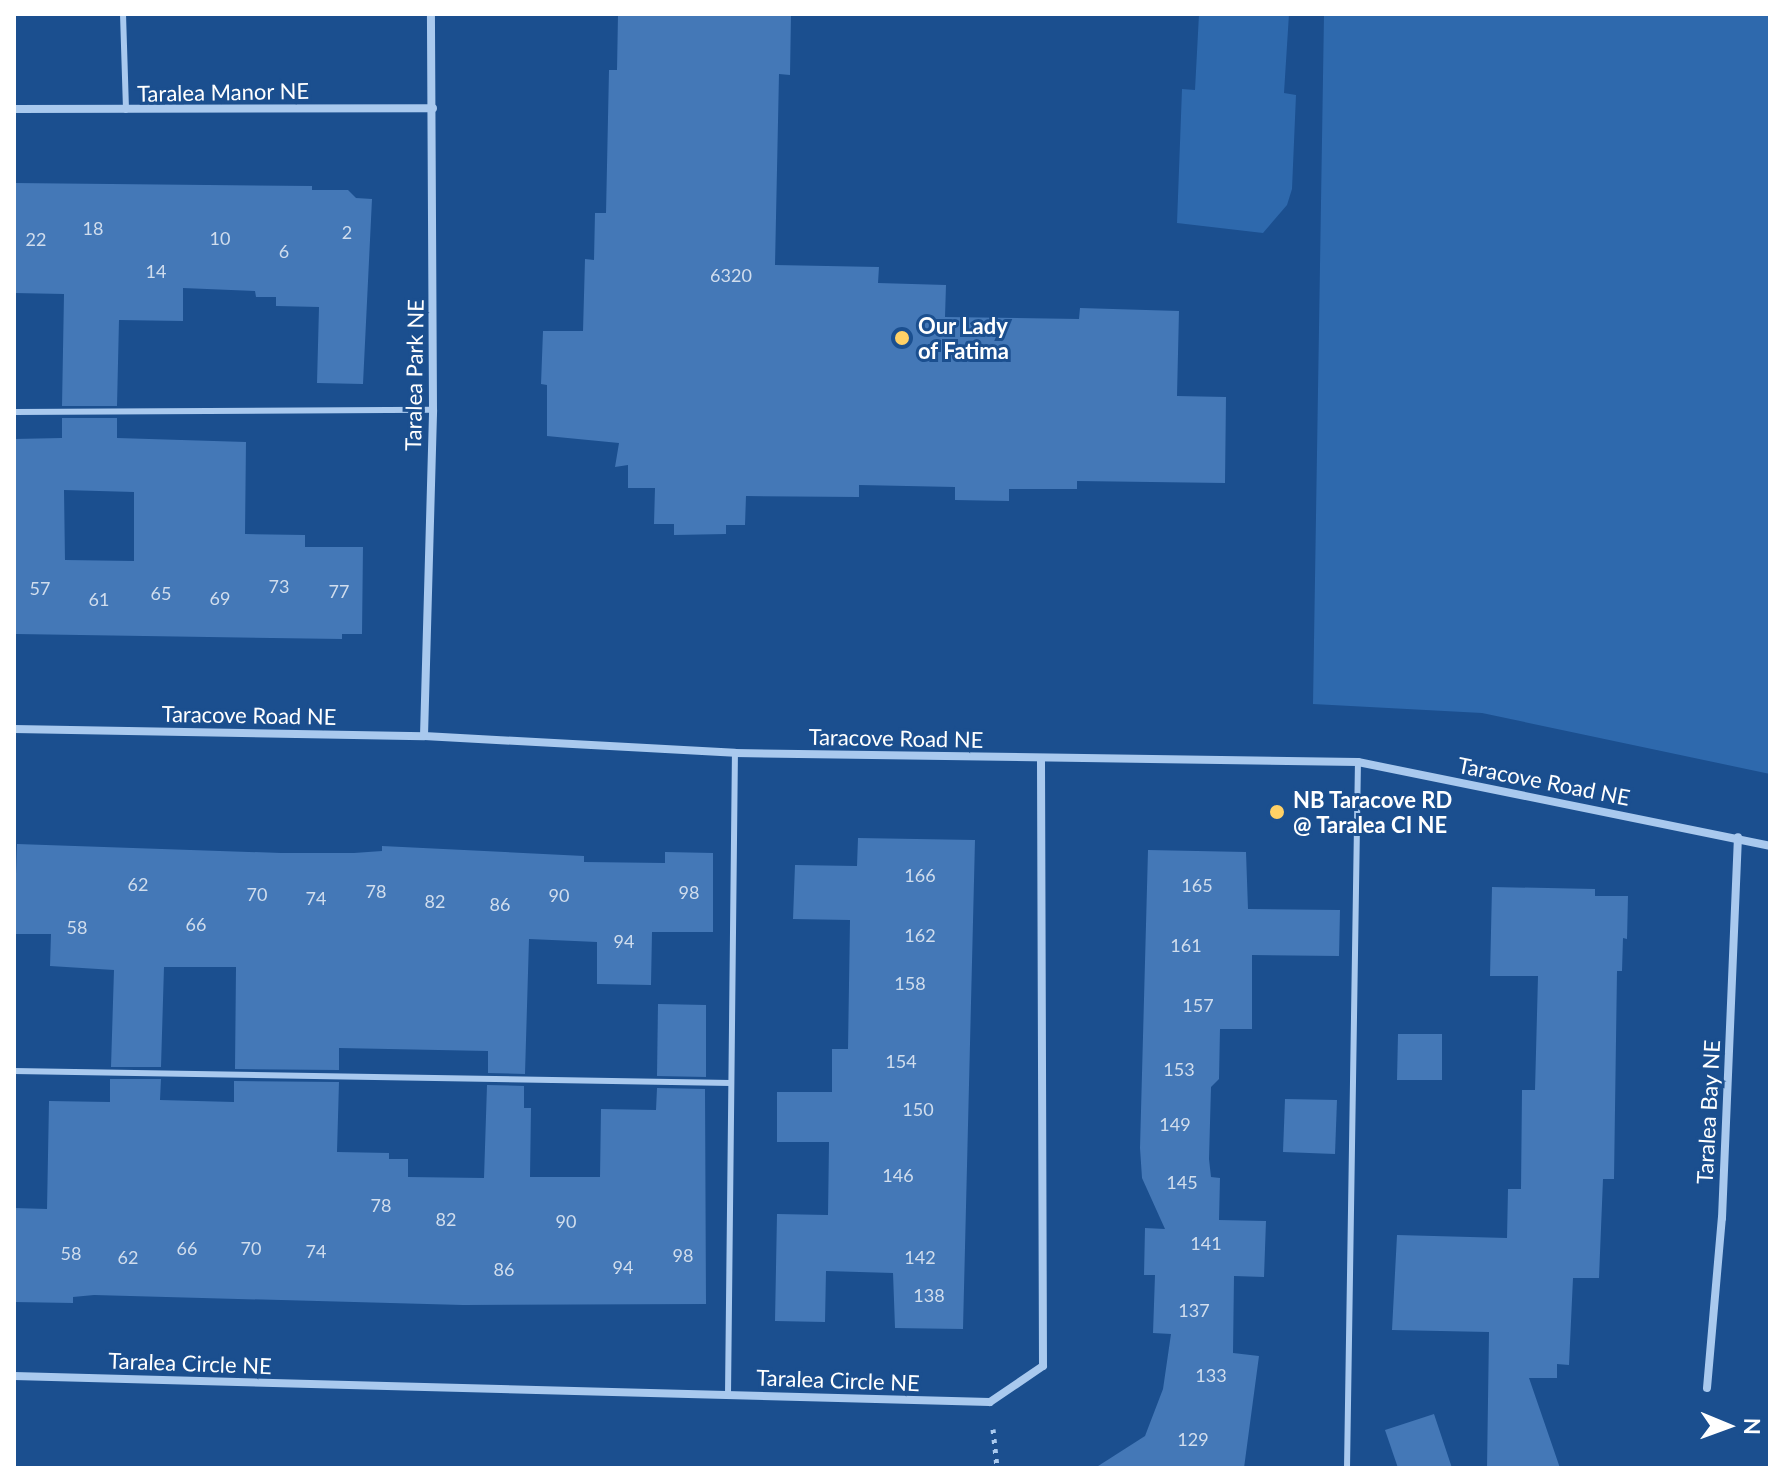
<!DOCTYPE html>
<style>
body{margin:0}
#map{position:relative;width:1784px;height:1482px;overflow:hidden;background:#1b4f8f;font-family:Lato,sans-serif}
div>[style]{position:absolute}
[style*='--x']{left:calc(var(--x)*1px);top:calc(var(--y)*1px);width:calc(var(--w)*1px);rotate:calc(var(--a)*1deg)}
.green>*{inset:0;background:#2e69ad}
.building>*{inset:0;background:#4478b7}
.path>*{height:5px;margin-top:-2.5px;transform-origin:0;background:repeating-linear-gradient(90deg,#a9c9ee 0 4px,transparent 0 10px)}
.lane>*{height:6px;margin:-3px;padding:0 3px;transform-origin:3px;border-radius:3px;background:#a9c9ee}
.street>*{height:8px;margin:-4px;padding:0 4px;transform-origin:4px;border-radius:4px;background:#a9c9ee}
.dots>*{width:22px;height:22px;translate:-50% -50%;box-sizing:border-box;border:4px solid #1b4f8f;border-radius:50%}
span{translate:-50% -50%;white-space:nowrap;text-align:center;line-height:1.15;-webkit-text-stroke:6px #1b4f8f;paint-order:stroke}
.number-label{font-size:18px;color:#d0dded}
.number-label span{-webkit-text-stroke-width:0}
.street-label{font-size:22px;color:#fff}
.poi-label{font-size:22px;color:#fff;font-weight:700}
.left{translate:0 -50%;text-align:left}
.frame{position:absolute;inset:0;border:16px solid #fff;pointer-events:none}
.north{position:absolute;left:1688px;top:1386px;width:80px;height:80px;-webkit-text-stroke:6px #1b4f8f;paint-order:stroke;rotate:91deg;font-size:22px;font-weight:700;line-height:32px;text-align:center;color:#fff}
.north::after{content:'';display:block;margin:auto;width:28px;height:36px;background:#fff;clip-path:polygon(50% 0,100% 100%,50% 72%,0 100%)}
</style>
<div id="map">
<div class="green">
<i style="clip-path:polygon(1199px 14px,1289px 14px,1284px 93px,1296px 95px,1292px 189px,1287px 205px,1263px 233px,1177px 223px,1182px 89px,1195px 90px)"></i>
<i style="clip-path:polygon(1324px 14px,1770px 14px,1770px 774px,1482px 713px,1313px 704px)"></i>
</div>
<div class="building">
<i style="clip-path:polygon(618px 14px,791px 14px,790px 75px,779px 74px,775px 265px,879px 267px,878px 283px,946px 285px,945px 317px,1079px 319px,1080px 308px,1179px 311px,1177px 396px,1226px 397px,1225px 483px,1077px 481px,1077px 489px,1009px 489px,1009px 501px,955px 500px,955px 487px,859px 485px,859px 497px,746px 496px,745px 525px,726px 525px,726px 534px,674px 535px,674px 524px,654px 524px,655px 488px,628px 488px,628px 465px,615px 467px,619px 443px,547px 436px,547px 385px,541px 384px,543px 331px,583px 331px,585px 259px,594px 260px,595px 213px,606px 213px,609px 70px,617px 70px)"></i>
<i style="clip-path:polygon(14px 183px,312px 186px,312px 190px,348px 190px,356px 198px,372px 199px,363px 384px,317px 383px,319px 307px,276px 306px,276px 297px,256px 297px,255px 291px,183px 288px,183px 321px,119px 320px,117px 406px,62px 406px,64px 294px,14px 293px)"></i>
<i style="clip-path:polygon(evenodd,62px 418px,117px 418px,117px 438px,246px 442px,245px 534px,305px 535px,305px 547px,363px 547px,362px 634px,342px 634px,342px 639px,16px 634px,14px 439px,62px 438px,62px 418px,64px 490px,134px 492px,134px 561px,65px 560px,64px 490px)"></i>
<i style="clip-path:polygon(858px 838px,975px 840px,963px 1329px,895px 1328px,893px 1273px,826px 1271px,825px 1322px,775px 1321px,777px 1214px,828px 1215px,829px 1142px,777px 1142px,777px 1092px,832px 1092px,832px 1049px,848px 1049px,850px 920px,793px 919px,795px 865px,857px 866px)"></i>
<i style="clip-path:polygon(17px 844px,281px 853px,354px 853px,382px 851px,382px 846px,584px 856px,584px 862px,665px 863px,665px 852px,713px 853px,713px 932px,652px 932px,651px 985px,597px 984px,597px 942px,529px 939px,525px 1074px,488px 1073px,488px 1051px,339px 1048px,339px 1070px,235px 1069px,236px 967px,164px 967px,161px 1067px,111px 1067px,114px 970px,50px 966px,51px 934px,14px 934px)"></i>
<i style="clip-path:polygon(1148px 850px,1246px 852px,1248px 909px,1340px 910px,1339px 956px,1252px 955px,1252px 1029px,1220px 1029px,1219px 1079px,1211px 1087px,1209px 1159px,1211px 1177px,1220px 1178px,1219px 1220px,1266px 1221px,1264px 1277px,1234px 1276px,1233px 1353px,1259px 1356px,1244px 1468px,1095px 1468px,1145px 1436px,1163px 1389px,1171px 1334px,1153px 1333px,1155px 1275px,1144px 1275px,1145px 1228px,1165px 1229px,1142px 1178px,1140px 1148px)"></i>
<i style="clip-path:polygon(1492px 887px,1595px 889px,1595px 896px,1628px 896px,1627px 939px,1623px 938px,1622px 971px,1617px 971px,1614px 1179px,1603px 1179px,1599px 1278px,1573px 1278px,1569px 1365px,1557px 1364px,1557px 1378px,1529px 1378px,1560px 1468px,1487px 1468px,1489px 1332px,1392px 1330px,1397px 1235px,1507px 1238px,1508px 1189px,1521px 1189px,1522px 1090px,1535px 1090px,1538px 976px,1490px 976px)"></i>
<i style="clip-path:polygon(658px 1004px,706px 1005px,706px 1077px,657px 1076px)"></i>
<i style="clip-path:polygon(1398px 1034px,1442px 1034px,1442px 1080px,1397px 1080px)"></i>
<i style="clip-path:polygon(110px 1079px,161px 1079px,160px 1100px,234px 1102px,234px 1081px,339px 1082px,337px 1152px,389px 1153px,389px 1159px,408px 1159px,408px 1177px,484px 1178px,487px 1085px,524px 1086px,524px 1108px,531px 1108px,530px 1177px,600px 1177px,601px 1109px,656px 1110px,657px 1088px,705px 1089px,706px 1304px,463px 1305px,94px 1295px,73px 1297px,73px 1303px,14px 1302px,14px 1208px,47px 1209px,49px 1101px,110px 1102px)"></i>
<i style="clip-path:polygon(1285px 1099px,1337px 1100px,1335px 1154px,1283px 1152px)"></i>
<i style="clip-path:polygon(1434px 1414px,1452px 1468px,1398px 1468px,1385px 1430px)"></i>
</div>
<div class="path">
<i style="--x:993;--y:1429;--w:39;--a:84"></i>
</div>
<div class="lane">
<i style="--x:123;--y:14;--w:96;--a:88.2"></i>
<i style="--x:14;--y:412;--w:419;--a:-0.3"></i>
<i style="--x:14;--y:1071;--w:717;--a:0.96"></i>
<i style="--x:728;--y:1395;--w:642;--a:-89.38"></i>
<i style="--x:1347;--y:1468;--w:706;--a:-89.11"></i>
</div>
<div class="street">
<i style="--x:14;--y:109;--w:419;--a:-0.1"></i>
<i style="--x:14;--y:729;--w:410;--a:1"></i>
<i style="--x:424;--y:736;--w:311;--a:3.1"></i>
<i style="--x:735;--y:753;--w:623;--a:0.83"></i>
<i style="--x:1358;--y:762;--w:420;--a:11.5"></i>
<i style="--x:424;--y:736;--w:326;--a:-88.4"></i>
<i style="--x:433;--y:410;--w:396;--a:-90.3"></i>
<i style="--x:14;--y:1376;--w:976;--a:1.53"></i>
<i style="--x:990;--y:1402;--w:64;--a:-34.2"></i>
<i style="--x:1043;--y:1366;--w:607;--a:-90.19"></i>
<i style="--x:1707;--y:1388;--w:171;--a:-85"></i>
<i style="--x:1722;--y:1218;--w:381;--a:-87.6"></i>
</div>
<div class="dots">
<i style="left:902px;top:338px;background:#ffd166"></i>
<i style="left:1277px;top:812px;background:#ffd166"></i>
</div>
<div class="number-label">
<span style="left:93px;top:228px">18</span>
<span style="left:347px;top:232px">2</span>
<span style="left:220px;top:238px">10</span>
<span style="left:36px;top:239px">22</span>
<span style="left:284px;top:251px">6</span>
<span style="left:156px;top:271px">14</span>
<span style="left:731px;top:275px">6320</span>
<span style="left:279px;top:586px">73</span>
<span style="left:40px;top:588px">57</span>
<span style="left:339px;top:591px">77</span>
<span style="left:161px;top:593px">65</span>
<span style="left:220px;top:598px">69</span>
<span style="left:99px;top:599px">61</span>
<span style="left:920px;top:875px">166</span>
<span style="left:138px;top:884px">62</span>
<span style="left:1197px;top:885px">165</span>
<span style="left:376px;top:891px">78</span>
<span style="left:689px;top:892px">98</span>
<span style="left:257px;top:894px">70</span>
<span style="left:559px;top:895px">90</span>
<span style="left:316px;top:898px">74</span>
<span style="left:435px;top:901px">82</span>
<span style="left:500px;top:904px">86</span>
<span style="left:196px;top:924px">66</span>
<span style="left:77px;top:927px">58</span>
<span style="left:920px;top:935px">162</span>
<span style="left:624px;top:941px">94</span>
<span style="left:1186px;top:945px">161</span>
<span style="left:910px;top:983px">158</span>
<span style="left:1198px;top:1005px">157</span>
<span style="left:901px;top:1061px">154</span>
<span style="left:1179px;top:1069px">153</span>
<span style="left:918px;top:1109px">150</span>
<span style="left:1175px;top:1124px">149</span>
<span style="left:898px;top:1175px">146</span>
<span style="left:1182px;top:1182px">145</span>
<span style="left:381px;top:1205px">78</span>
<span style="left:446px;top:1219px">82</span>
<span style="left:566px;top:1221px">90</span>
<span style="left:1206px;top:1243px">141</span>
<span style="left:187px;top:1248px">66</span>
<span style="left:251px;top:1248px">70</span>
<span style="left:316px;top:1251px">74</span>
<span style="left:71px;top:1253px">58</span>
<span style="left:683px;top:1255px">98</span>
<span style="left:128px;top:1257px">62</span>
<span style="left:920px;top:1257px">142</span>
<span style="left:623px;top:1267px">94</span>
<span style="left:504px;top:1269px">86</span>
<span style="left:929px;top:1295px">138</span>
<span style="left:1194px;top:1310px">137</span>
<span style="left:1211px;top:1375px">133</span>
<span style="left:1193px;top:1439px">129</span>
</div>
<div class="street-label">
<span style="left:223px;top:92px;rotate:-1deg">Taralea Manor NE</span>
<span style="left:414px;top:375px;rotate:-89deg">Taralea Park NE</span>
<span style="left:249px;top:715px;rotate:1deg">Taracove Road NE</span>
<span style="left:896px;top:738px;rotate:1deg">Taracove Road NE</span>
<span style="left:1544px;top:781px;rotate:11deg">Taracove Road NE</span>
<span style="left:1708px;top:1112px;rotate:-87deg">Taralea Bay NE</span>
<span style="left:190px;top:1363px;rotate:2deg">Taralea Circle NE</span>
<span style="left:838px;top:1380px;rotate:2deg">Taralea Circle NE</span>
</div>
<div class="poi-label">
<span class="left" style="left:918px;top:338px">Our Lady<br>of Fatima</span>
<span class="left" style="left:1293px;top:812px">NB Taracove RD<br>@ Taralea CI NE</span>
</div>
<div class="frame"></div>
<div class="north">N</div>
</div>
